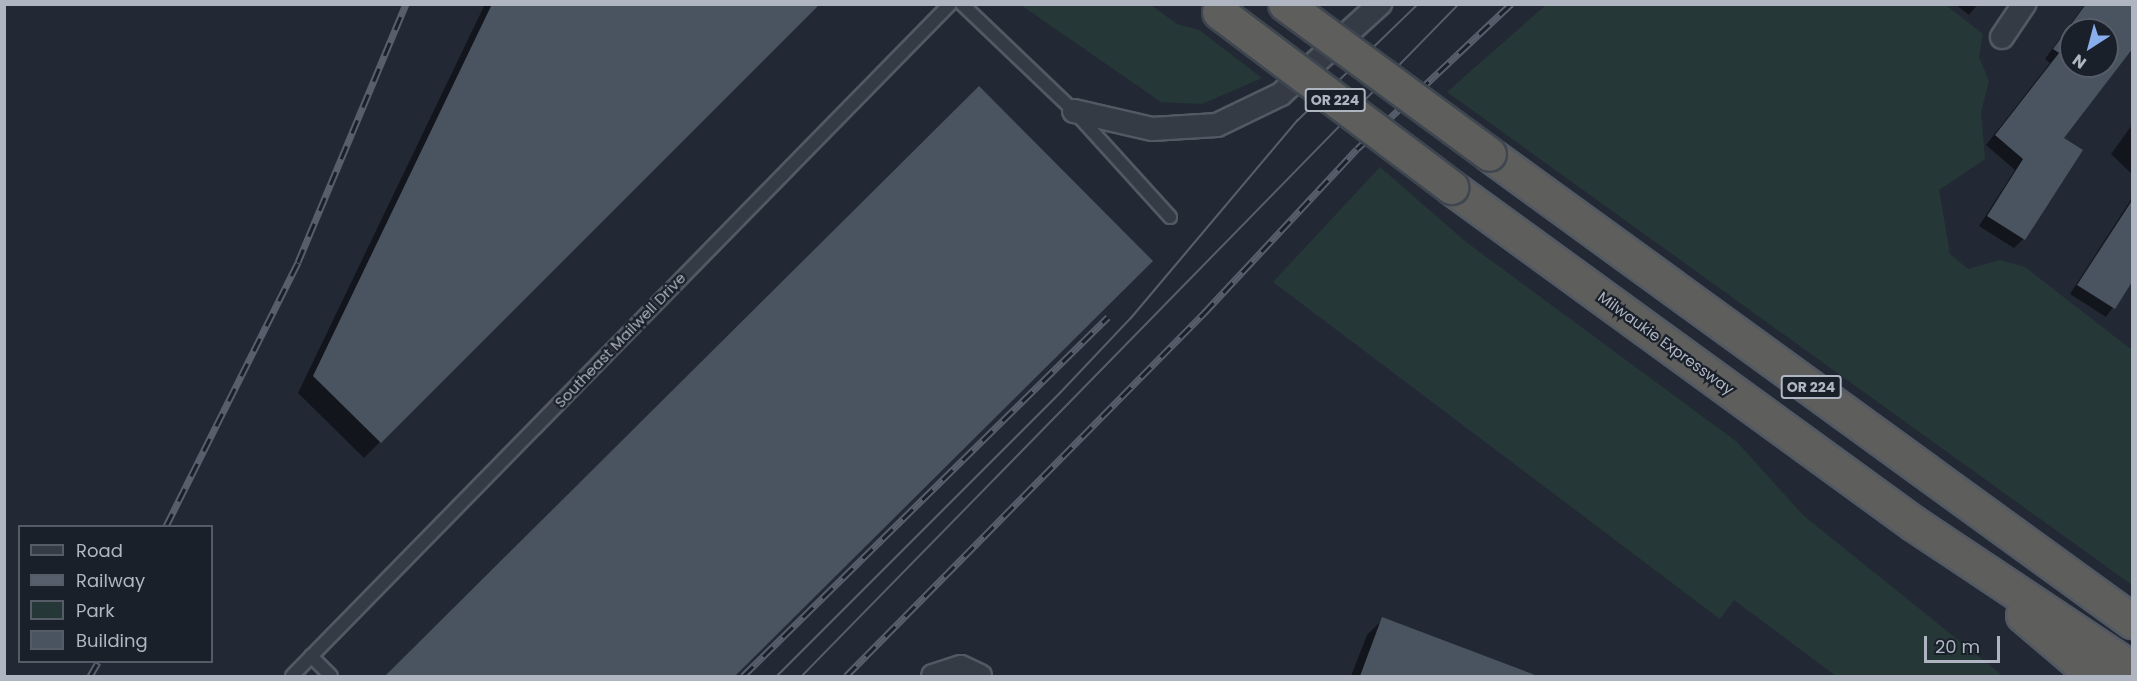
<!DOCTYPE html>
<style>
body{margin:0}
#map{position:relative;width:2137px;height:681px;overflow:hidden;background:#222934;font-family:Poppins,sans-serif}
div>[style]{position:absolute}
[style*='--x']{left:calc(var(--x)*1px);top:calc(var(--y)*1px);width:calc(var(--w)*1px);rotate:calc(var(--a)*1deg)}
.green>*{inset:0;background:#263737}
.shadow>*{inset:0;background:#0007}
.building>*{inset:0;background:#4a5360}
.roads{filter:drop-shadow(2px 0 #525963) drop-shadow(-2px 0 #525963) drop-shadow(0 2px #525963) drop-shadow(0 -2px #525963)}
.service>*{height:12px;margin:-6px;padding:0 6px;transform-origin:6px;border-radius:6px;background:#353b45}
.minor>*{height:22px;margin:-11px;padding:0 11px;transform-origin:11px;border-radius:11px;background:#353b45}
.trunk>*{height:33px;margin:-16.5px;padding:0 16.5px;transform-origin:16.5px;border-radius:16.5px;background:#5e5e5c}
.tram>*{height:1.5px;margin:-0.75px;padding:0 0.75px;transform-origin:0.75px;border-radius:0.75px;background:#575f6c}
.rail>*{height:7px;margin-top:-3.5px;transform-origin:0;background:repeating-linear-gradient(90deg,#1a202a 0 14px,#575f6c 0 28px);box-sizing:border-box;border-block:2px solid #575f6c}
.bridges{filter:drop-shadow(2px 0 #3f4650) drop-shadow(-2px 0 #3f4650) drop-shadow(0 2px #3f4650) drop-shadow(0 -2px #3f4650)}
.trunk-bridge>*{height:33px;margin:-16.5px;padding:0 16.5px;transform-origin:16.5px;border-radius:16.5px;background:#5e5e5c}
span{translate:-50% -50%;white-space:nowrap;text-align:center;line-height:1.15;-webkit-text-stroke:4.5px #1a202a;paint-order:stroke}
.shield-label span{padding:2px 4px;background:#1a202a;border:2px solid;border-radius:4px;-webkit-text-stroke-width:0}
.shield-label{font-size:14px;color:#afb6c2;font-weight:700}
.street-label{font-size:15px;color:#afb6c2}
.frame{position:absolute;inset:0;border:6px solid #afb6c2;pointer-events:none}
.legend{position:absolute;left:18px;top:525px;width:195px;height:138px;box-sizing:border-box;background:#1a202a;border:2px solid #565c67;margin:0;padding:8px 10px;list-style:none;font-size:18px;color:#afb6c2}
.legend li{display:flex;align-items:center;gap:12px;height:30px}
.legend b{width:30px;border:2px solid #565c67}
.north{position:absolute;left:2059px;top:18px;width:60px;height:60px;box-sizing:border-box;background:#1a202a;border:2px solid #565c67;border-radius:50%;rotate:216deg;font-size:16px;font-weight:700;line-height:24px;text-align:center;color:#afb6c2}
.north::after{content:'';display:block;margin:auto;width:21px;height:27px;background:#89aeed;clip-path:polygon(50% 0,100% 100%,50% 72%,0 100%)}
.scale{position:absolute;left:1924px;top:636px;width:76px;height:27px;box-sizing:border-box;border:3px solid #afb6c2;border-top:0;padding-left:8px;font-size:18px;line-height:21px;white-space:nowrap;color:#afb6c2;-webkit-text-stroke:4px #1a202a;paint-order:stroke}
</style>
<div id="map">
<div class="green">
<i style="clip-path:polygon(1021px 5px,1151px 5px,1177px 24px,1199px 30px,1262px 78px,1202px 104px,1161px 102px)"></i>
<i style="clip-path:polygon(1546px 5px,1946px 5px,1983px 34px,1979px 57px,1989px 81px,1981px 112px,1985px 159px,1939px 190px,1950px 254px,1968px 269px,2000px 260px,2025px 267px,2132px 350px,2132px 585px,1447px 92px)"></i>
<i style="clip-path:polygon(1380px 167px,1466px 242px,1737px 442px,1804px 516px,2003px 676px,1836px 676px,1734px 600px,1720px 619px,1273px 282px)"></i>
</div>
<div class="shadow">
<i style="clip-path:polygon(485px 4px,817px 4px,364px 458px,298px 393px)"></i>
<i style="clip-path:polygon(1955px 4px,1978px 4px,1969px 15px)"></i>
<i style="clip-path:polygon(evenodd,2085px 4px,2132px 4px,2125px 55px,2062px 138px,2023px 239px,2014px 248px,1979px 226px,2015px 170px,1986px 145px,2050px 63px,2045px 59px,2085px 4px,2071px 30px,2107px 30px,2107px 66px,2071px 66px,2071px 30px)"></i>
<i style="clip-path:polygon(979px 88px,1151px 261px,733px 676px,387px 676px)"></i>
<i style="clip-path:polygon(2132px 125px,2132px 174px,2111px 154px)"></i>
<i style="clip-path:polygon(2132px 198px,2132px 281px,2106px 317px,2070px 294px)"></i>
<i style="clip-path:polygon(1383px 619px,1535px 676px,1351px 676px,1367px 635px)"></i>
</div>
<div class="building">
<i style="clip-path:polygon(492px 4px,820px 4px,381px 443px,313px 376px)"></i>
<i style="clip-path:polygon(evenodd,2086px 4px,2133px 4px,2133px 48px,2064px 138px,2083px 150px,2025px 240px,1987px 216px,2023px 159px,1995px 135px,2059px 53px,2053px 49px,2086px 4px,2071px 30px,2107px 30px,2107px 66px,2071px 66px,2071px 30px)"></i>
<i style="clip-path:polygon(979px 86px,1153px 261px,735px 676px,385px 676px)"></i>
<i style="clip-path:polygon(2133px 199px,2132px 282px,2115px 309px,2077px 285px)"></i>
<i style="clip-path:polygon(1382px 617px,1535px 675px,1534px 676px,1360px 676px)"></i>
</div>
<div class="roads">
<div class="service">
<i style="--x:962;--y:4;--w:155;--a:43.7"></i>
<i style="--x:1074;--y:111;--w:143;--a:47.8"></i>
<i style="--x:311;--y:656;--w:28;--a:45"></i>
<i style="--x:292;--y:676;--w:941;--a:-45.6"></i>
</div>
<div class="minor">
<i style="--x:2002;--y:37;--w:40;--a:-56"></i>
<i style="--x:1074;--y:111;--w:80;--a:13"></i>
<i style="--x:1152;--y:129;--w:65;--a:-3.5"></i>
<i style="--x:1217;--y:125;--w:71;--a:-25.8"></i>
<i style="--x:1281;--y:94;--w:134;--a:-42.3"></i>
<i style="--x:933;--y:676;--w:29;--a:-18"></i>
<i style="--x:961;--y:667;--w:21;--a:25"></i>
</div>
<div class="trunk">
<i style="--x:1489;--y:154;--w:795;--a:35.99"></i>
<i style="--x:1451;--y:187;--w:571;--a:36.03"></i>
<i style="--x:1913;--y:523;--w:263;--a:33.7"></i>
<i style="--x:2023;--y:615;--w:94;--a:40.3"></i>
</div>
</div>
<div class="tram">
<i style="--x:777;--y:676;--w:400;--a:-45"></i>
<i style="--x:1060;--y:393;--w:103;--a:-46.6"></i>
<i style="--x:1131;--y:318;--w:258;--a:-49.9"></i>
<i style="--x:1297;--y:121;--w:168;--a:-44"></i>
<i style="--x:802;--y:676;--w:940;--a:-45.65"></i>
</div>
<div class="rail">
<i style="--x:166;--y:526;--w:295;--a:-63.4"></i>
<i style="--x:298;--y:262;--w:280;--a:-67.3"></i>
<i style="--x:90;--y:676;--w:16;--a:-60"></i>
<i style="--x:743;--y:676;--w:512;--a:-44.53"></i>
<i style="--x:846;--y:676;--w:510;--a:-45.4"></i>
<i style="--x:1204;--y:313;--w:224;--a:-47"></i>
<i style="--x:1357;--y:149;--w:212;--a:-43.3"></i>
</div>
<div class="bridges">
<div class="trunk-bridge">
<i style="--x:1285;--y:4;--w:253;--a:36.3"></i>
<i style="--x:1219;--y:12;--w:291;--a:37"></i>
</div>
</div>
<div class="shield-label">
<span style="left:1335px;top:100px">OR 224</span>
<span style="left:1811px;top:387px">OR 224</span>
</div>
<div class="street-label">
<span style="left:620px;top:340px;rotate:-46deg">Southeast Mailwell Drive</span>
<span style="left:1666px;top:343px;rotate:36deg">Milwaukie Expressway</span>
</div>
<div class="frame"></div>
<ul class="legend">
<li><b style="height:8px;background:#353b45"></b>Road</li>
<li><b style="height:8px;background:#575f6c"></b>Railway</li>
<li><b style="height:16px;background:#263737"></b>Park</li>
<li><b style="height:16px;background:#4a5360"></b>Building</li>
</ul>
<div class="north">N</div>
<div class="scale">20 m</div>
</div>
